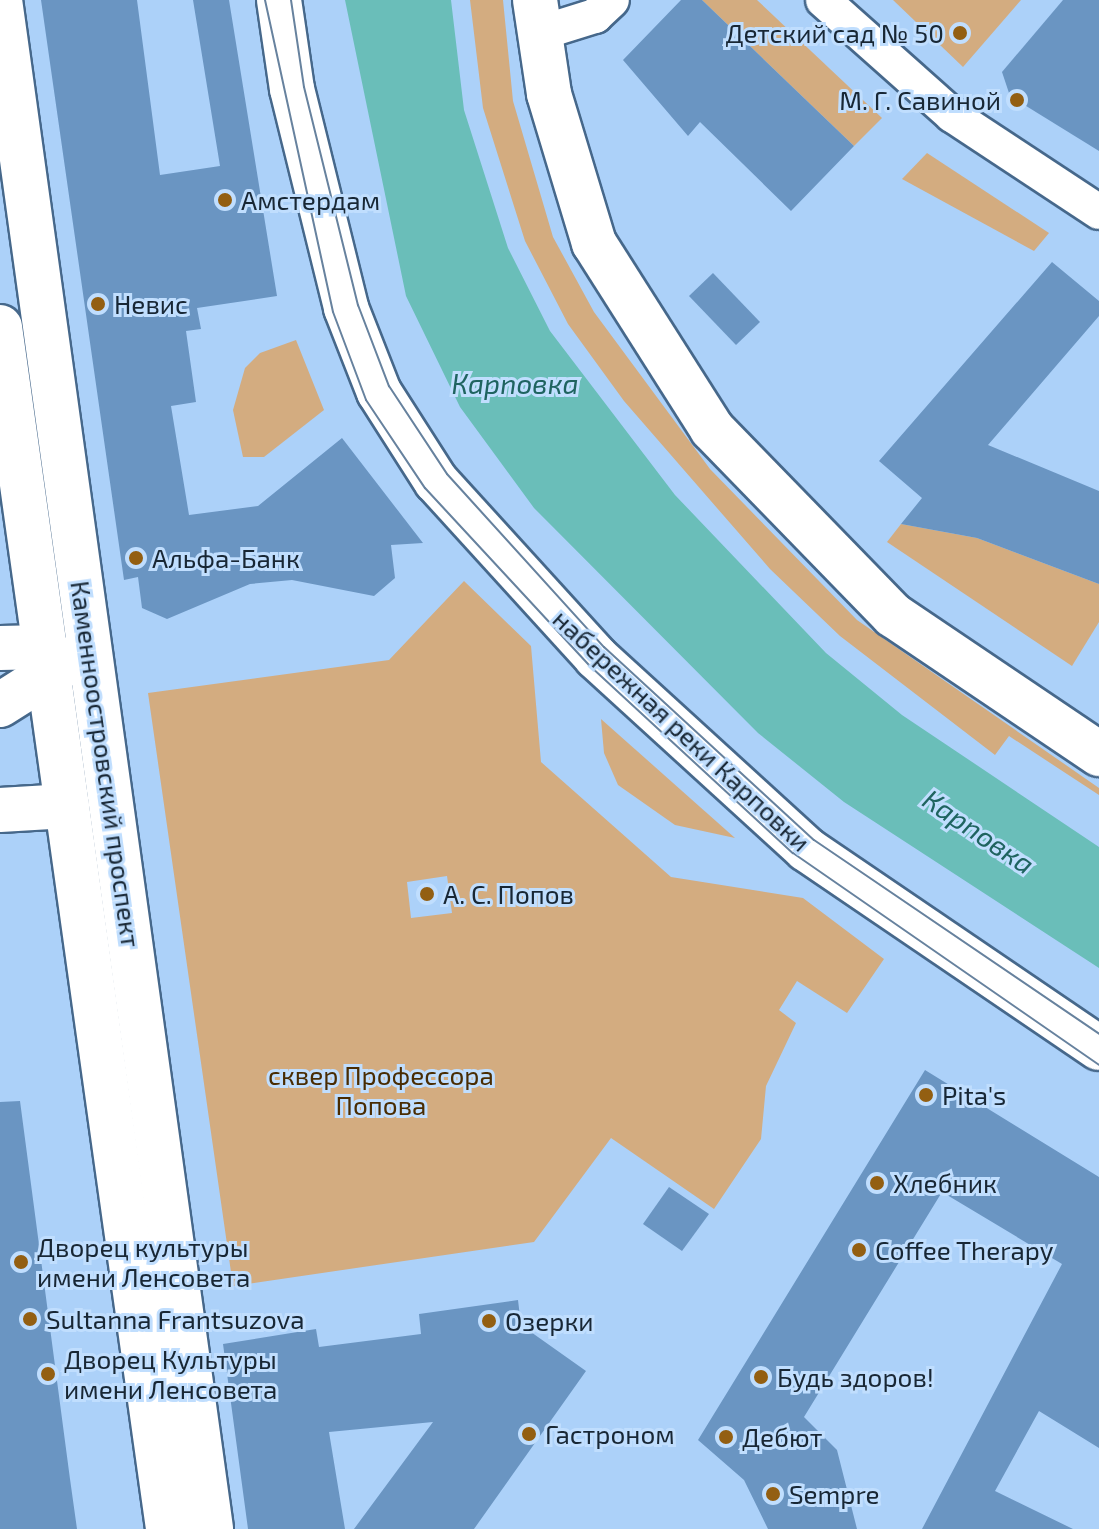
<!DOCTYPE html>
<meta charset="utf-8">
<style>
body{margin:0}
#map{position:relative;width:1099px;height:1529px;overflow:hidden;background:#acd1f9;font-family:"Exo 2",sans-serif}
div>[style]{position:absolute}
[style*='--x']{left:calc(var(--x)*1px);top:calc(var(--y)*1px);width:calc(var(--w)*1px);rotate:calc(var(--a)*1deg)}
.green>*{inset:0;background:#d3ac80}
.water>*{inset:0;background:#6abeb9}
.building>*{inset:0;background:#6a95c2}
.roads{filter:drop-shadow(2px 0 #46688b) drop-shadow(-2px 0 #46688b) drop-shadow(0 2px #46688b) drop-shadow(0 -2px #46688b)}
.street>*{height:34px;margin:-17px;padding:0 17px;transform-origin:17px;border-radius:17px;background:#fff}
.secondary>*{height:44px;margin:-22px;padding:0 22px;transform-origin:22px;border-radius:22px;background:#fff}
.primary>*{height:44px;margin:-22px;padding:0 22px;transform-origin:22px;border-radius:22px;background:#fff}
.tram>*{height:2px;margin:-1px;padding:0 1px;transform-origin:1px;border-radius:1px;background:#67829e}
.dots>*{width:22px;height:22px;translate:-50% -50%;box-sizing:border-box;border:4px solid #c0defe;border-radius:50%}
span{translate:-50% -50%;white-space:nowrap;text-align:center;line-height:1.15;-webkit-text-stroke:6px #c0defe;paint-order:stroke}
.poi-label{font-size:26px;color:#182735}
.right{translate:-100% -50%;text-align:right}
.left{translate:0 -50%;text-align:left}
.street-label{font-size:26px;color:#182735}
.park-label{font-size:26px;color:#492c02}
.water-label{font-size:28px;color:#1f6460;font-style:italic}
</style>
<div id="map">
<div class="green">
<i style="clip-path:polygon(470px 0,503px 0,513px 101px,553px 237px,594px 312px,710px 469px,857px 620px,1099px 788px,1099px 795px,1009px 736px,995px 755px,840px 636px,770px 569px,624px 401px,568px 324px,525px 241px,483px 108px)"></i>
<i style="clip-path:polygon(702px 0,757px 0,882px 118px,854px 146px)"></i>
<i style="clip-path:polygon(893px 0,1021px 0,963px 67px)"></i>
<i style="clip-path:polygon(927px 153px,1049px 233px,1034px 251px,902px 179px)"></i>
<i style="clip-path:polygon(296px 340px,324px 410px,264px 457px,243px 457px,233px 410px,245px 368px,260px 353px)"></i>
<i style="clip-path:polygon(901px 524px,977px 538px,1099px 584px,1099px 622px,1072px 666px,887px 542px)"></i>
<i style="clip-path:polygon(evenodd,464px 581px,531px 646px,541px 762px,671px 877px,803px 898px,884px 959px,847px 1013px,797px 981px,779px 1010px,796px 1023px,766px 1086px,761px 1139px,714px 1209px,611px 1138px,534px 1242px,233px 1286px,148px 693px,389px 660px,464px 581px,447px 876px,452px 913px,411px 918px,407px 882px,447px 876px)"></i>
<i style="clip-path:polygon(601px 719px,735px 838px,675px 825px,618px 785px,604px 753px)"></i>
</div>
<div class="water">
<i style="clip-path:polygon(345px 0,451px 0,464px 110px,508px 248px,550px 331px,675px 495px,826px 653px,902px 715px,1099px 847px,1099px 968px,844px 802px,758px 733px,534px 508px,460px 407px,406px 296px)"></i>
</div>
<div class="building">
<i style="clip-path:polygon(41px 0,137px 0,160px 175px,220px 166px,193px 0,229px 0,277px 296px,197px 308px,201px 329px,186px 331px,196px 402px,171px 406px,189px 515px,258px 506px,342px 438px,423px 543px,391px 545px,395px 578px,374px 596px,292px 580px,250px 584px,167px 619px,142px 608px,138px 577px,124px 580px)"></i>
<i style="clip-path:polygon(681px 0,702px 0,854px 146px,791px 211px,700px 122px,688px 136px,623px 60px)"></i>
<i style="clip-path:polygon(1063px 0,1099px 0,1099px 151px,1010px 96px,1002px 72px)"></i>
<i style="clip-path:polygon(1052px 262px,1099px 301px,1099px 316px,988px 445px,1099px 491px,1099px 584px,977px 538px,901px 524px,922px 498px,879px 461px)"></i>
<i style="clip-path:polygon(713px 273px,760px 322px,736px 345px,689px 296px)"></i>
<i style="clip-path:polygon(925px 1070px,1099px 1177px,1099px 1448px,1039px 1411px,995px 1491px,1073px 1529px,922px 1529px,1062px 1264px,942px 1192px,804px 1417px,837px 1450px,857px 1529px,768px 1529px,744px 1480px,698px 1440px)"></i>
<i style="clip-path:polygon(20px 1101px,70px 1479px,77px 1529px,0 1529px,0 1102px)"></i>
<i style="clip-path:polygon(669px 1187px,709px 1214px,682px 1251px,643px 1224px)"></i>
<i style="clip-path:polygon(518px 1300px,521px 1325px,586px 1371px,474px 1529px,354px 1529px,433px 1422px,329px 1432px,345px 1529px,248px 1529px,223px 1344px,316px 1329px,319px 1347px,421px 1334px,419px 1314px)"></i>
</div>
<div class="roads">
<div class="street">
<i style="--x:823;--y:0;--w:173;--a:41.7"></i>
<i style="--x:952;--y:115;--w:176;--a:33.4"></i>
<i style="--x:540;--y:33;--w:58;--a:-17.2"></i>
<i style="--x:595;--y:16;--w:23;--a:-43"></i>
</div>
<div class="secondary">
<i style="--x:279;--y:0;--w:90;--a:81.7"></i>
<i style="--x:292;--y:89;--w:226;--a:76.1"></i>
<i style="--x:346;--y:308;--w:90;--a:68.6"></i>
<i style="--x:379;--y:392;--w:106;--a:57.4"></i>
<i style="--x:436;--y:481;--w:238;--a:47.7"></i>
<i style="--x:596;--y:657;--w:285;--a:42.4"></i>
<i style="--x:806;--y:849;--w:354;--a:34.2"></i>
<i style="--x:535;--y:0;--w:95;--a:81.5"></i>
<i style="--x:549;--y:94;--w:156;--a:73.2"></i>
<i style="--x:594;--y:243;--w:220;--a:57.6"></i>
<i style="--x:712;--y:429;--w:260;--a:45.8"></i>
<i style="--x:893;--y:615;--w:249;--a:34"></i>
<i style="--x:0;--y:648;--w:45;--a:-1.3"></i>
<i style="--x:0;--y:705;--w:93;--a:-32.3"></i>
<i style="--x:0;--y:810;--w:67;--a:-3.4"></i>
</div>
<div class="primary">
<i style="--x:0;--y:0;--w:1543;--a:82.14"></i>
<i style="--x:0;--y:327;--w:1214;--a:82.04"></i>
</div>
</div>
<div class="tram">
<i style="--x:265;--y:0;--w:319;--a:77.7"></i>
<i style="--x:333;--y:312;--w:94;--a:69.4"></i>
<i style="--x:366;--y:400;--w:106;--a:56.2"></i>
<i style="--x:425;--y:488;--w:243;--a:47.2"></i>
<i style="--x:590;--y:666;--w:276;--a:42.7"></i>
<i style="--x:793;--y:853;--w:372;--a:34.7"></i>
<i style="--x:291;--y:0;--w:88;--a:81.5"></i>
<i style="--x:304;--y:87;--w:225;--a:76.1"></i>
<i style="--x:358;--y:305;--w:87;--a:69.1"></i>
<i style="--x:389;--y:386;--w:105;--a:56.6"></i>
<i style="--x:447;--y:474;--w:234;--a:47.8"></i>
<i style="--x:604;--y:647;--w:285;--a:42.6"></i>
<i style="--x:814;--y:840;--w:345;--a:34.2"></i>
</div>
<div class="dots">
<i style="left:960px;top:33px;background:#935f12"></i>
<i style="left:1017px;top:100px;background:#935f12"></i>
<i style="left:225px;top:200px;background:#935f12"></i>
<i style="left:98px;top:304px;background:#935f12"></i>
<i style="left:136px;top:558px;background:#935f12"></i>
<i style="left:427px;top:894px;background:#935f12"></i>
<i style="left:926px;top:1095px;background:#935f12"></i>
<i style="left:877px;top:1183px;background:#935f12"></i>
<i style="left:859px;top:1250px;background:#935f12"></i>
<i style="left:21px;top:1262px;background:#935f12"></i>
<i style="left:30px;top:1319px;background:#935f12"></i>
<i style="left:489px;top:1321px;background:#935f12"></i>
<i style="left:48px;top:1374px;background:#935f12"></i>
<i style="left:761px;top:1377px;background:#935f12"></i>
<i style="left:529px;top:1434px;background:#935f12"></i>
<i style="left:726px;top:1437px;background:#935f12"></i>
<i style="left:773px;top:1494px;background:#935f12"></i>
</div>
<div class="poi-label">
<span class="right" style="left:944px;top:33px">Детский сад № 50</span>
<span class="right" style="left:1001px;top:100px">М. Г. Савиной</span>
<span class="left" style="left:241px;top:200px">Амстердам</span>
<span class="left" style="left:114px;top:304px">Невис</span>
<span class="left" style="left:152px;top:558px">Альфа-Банк</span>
<span class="left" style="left:443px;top:894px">А. С. Попов</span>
<span class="left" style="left:942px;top:1095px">Pita's</span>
<span class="left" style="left:893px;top:1183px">Хлебник</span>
<span class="left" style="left:37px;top:1262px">Дворец культуры<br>имени Ленсовета</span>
<span class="left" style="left:875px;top:1250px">Coffee Therapy</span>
<span class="left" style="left:46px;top:1319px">Sultanna Frantsuzova</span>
<span class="left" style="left:505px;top:1321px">Озерки</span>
<span class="left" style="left:64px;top:1374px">Дворец Культуры<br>имени Ленсовета</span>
<span class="left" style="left:777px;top:1377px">Будь здоров!</span>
<span class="left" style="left:545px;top:1434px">Гастроном</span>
<span class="left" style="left:742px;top:1437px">Дебют</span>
<span class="left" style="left:789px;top:1494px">Sempre</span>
</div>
<div class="street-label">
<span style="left:682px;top:730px;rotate:43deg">набережная реки Карповки</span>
<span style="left:106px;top:764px;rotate:82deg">Каменноостровский проспект</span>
</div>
<div class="park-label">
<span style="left:381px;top:1090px">сквер Профессора<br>Попова</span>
</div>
<div class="water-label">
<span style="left:515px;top:383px">Карповка</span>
<span style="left:979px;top:831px;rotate:34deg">Карповка</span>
</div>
</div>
